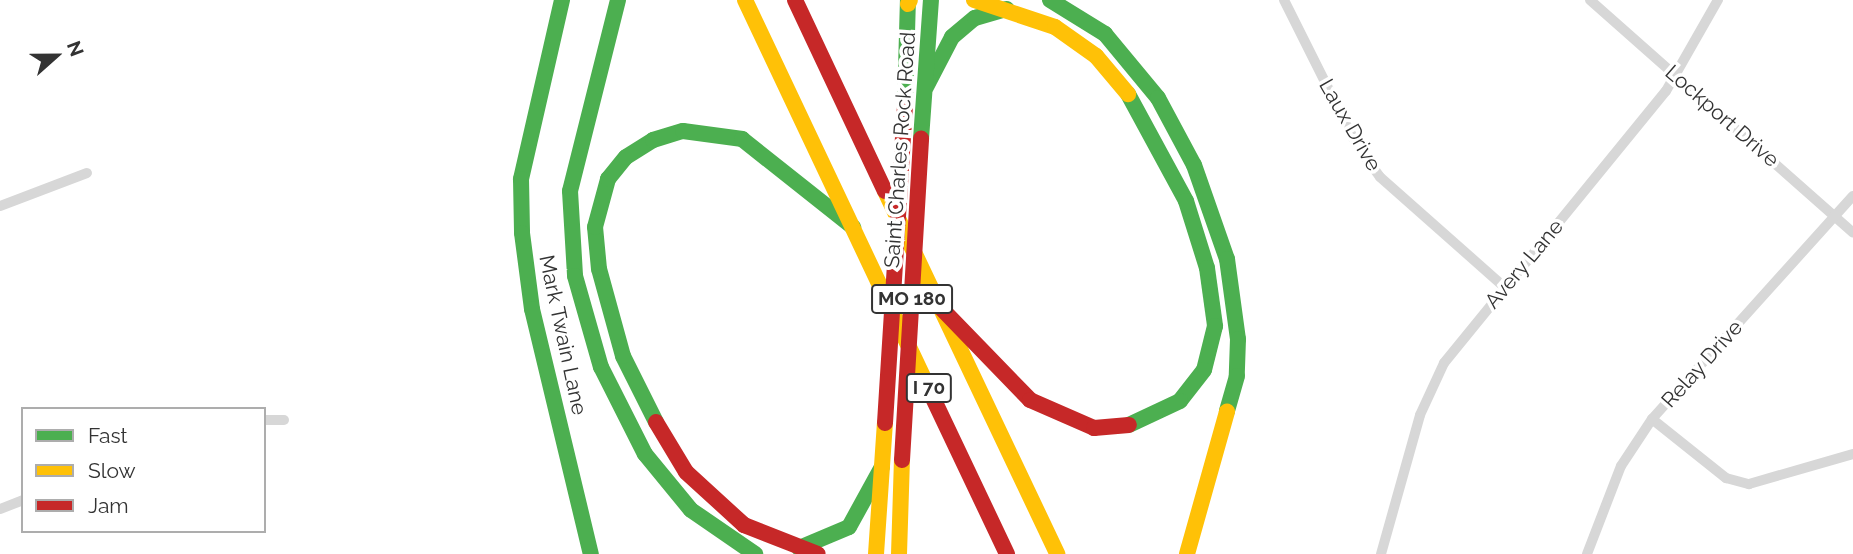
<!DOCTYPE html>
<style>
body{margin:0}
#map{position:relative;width:1853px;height:554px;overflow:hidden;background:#fff;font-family:Raleway,sans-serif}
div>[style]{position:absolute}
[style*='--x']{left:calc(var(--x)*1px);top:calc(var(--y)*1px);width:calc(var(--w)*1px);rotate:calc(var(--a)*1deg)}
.street>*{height:10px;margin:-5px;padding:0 5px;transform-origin:5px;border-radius:5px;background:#d7d7d7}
.fast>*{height:16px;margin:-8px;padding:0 8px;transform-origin:8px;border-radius:8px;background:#4caf50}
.slow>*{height:16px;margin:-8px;padding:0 8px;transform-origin:8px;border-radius:8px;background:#ffc107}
.jam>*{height:16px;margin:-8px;padding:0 8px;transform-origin:8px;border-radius:8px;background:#c62828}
.jam-bridge>*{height:16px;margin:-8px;padding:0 8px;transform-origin:8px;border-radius:8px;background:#c62828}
span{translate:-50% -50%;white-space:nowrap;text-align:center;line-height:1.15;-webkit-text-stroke:7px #fff;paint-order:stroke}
.shield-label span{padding:2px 5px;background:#fff;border:2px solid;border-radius:5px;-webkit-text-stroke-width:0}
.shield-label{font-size:19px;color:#333;font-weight:700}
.street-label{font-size:21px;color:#333}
.legend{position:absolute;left:21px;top:407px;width:245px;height:126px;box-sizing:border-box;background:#fff;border:2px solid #adadad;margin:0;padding:9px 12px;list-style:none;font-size:21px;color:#333}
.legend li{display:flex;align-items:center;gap:14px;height:35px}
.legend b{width:35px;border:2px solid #adadad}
.north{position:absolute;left:21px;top:21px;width:70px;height:70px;-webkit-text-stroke:5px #fff;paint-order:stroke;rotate:69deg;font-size:19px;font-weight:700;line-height:28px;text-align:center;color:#333}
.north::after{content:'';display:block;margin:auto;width:24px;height:32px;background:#333;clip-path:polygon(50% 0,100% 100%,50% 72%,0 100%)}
</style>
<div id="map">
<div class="street">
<i style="--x:1284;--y:0;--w:161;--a:63.4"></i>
<i style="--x:1356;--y:144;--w:41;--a:54"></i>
<i style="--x:1380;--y:177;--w:164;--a:41.5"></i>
<i style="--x:1590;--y:0;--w:351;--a:41.5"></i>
<i style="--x:0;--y:206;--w:93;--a:-20.8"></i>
<i style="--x:1652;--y:419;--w:95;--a:38.6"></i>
<i style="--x:1726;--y:478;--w:24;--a:15"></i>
<i style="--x:1749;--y:484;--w:108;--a:-16.1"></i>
<i style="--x:264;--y:420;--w:20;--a:0"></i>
<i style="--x:0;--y:509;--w:25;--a:-21"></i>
<i style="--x:1381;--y:554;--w:144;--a:-74.3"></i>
<i style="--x:1420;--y:415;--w:57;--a:-65.2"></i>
<i style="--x:1444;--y:363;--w:351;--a:-50.8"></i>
<i style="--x:1666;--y:91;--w:105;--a:-60.3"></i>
<i style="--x:1587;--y:554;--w:94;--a:-68.9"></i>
<i style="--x:1621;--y:466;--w:56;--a:-56.6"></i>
<i style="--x:1652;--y:419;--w:300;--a:-48"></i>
</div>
<div class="fast">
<i style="--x:562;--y:0;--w:184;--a:102.9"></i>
<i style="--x:521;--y:179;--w:54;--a:88.9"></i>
<i style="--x:522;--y:233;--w:77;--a:82.5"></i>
<i style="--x:532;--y:309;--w:252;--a:76.5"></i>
<i style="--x:618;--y:0;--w:197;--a:104.1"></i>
<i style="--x:570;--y:191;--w:85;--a:86.6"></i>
<i style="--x:575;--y:276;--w:95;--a:74.1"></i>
<i style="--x:601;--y:367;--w:97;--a:63.2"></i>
<i style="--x:645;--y:454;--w:72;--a:50.6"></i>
<i style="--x:691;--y:510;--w:78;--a:34.5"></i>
<i style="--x:1050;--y:0;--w:65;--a:31.7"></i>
<i style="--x:1105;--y:34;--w:83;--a:50.4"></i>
<i style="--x:1158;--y:98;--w:76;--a:61.8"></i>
<i style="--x:1194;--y:165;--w:100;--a:70.7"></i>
<i style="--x:1227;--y:259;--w:81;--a:82.2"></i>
<i style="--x:1238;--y:339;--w:37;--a:92"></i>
<i style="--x:1237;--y:376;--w:37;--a:106"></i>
<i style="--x:926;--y:87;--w:56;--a:-62.5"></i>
<i style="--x:952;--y:37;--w:30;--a:-40"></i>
<i style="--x:975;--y:18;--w:33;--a:-16"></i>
<i style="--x:1128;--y:94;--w:122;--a:61.5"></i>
<i style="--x:1186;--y:201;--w:70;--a:72.6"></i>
<i style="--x:1207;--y:268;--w:59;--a:82.1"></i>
<i style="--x:1215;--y:326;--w:45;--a:104"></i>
<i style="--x:1204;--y:370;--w:39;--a:128"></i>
<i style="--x:1180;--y:401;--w:56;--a:154.8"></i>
<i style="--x:905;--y:105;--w:105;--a:-88.4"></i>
<i style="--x:921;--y:139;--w:139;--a:-85.9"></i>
<i style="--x:656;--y:422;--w:74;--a:-116.6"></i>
<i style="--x:623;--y:356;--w:90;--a:-105.4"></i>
<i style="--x:599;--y:269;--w:42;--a:-95.4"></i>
<i style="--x:595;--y:227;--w:50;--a:-74.8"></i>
<i style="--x:608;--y:179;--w:28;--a:-51"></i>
<i style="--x:626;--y:157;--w:32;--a:-32"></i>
<i style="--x:653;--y:140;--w:31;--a:-17"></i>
<i style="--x:683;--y:131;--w:60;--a:7.7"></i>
<i style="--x:742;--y:139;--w:142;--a:38.4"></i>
<i style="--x:799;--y:548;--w:54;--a:-22.8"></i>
<i style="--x:849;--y:527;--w:68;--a:-61.2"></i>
</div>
<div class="slow">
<i style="--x:745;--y:0;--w:438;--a:64.7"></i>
<i style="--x:974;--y:0;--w:85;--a:18.4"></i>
<i style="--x:1055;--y:27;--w:50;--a:35.3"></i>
<i style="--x:1096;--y:56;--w:50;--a:49.9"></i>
<i style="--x:908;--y:4;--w:4;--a:-63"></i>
<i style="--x:885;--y:191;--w:402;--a:64.6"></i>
<i style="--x:876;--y:554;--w:131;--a:-86.1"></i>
<i style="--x:899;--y:554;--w:94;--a:-88.2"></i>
<i style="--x:1187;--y:554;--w:148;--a:-74.3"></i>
</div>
<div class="jam">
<i style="--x:795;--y:0;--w:211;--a:64.8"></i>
<i style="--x:941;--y:308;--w:128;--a:45.9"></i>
<i style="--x:1030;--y:400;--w:70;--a:23.6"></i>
<i style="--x:1094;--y:428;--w:35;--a:-5"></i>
<i style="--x:932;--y:396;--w:175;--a:64.6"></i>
<i style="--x:656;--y:422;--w:58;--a:59"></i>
<i style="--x:686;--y:472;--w:79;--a:42.4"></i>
<i style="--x:744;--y:525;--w:79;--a:21.4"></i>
</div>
<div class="jam-bridge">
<i style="--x:885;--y:423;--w:319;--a:-86.4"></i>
<i style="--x:902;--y:460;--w:322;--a:-86.6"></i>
</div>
<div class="shield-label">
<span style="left:912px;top:299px">MO 180</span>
<span style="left:929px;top:388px">I 70</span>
</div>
<div class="street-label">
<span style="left:1722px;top:116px;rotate:41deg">Lockport Drive</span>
<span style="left:1350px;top:125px;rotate:60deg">Laux Drive</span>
<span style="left:900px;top:150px;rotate:-86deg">Saint Charles Rock Road</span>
<span style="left:1524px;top:264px;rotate:-50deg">Avery Lane</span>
<span style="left:563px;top:335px;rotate:78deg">Mark Twain Lane</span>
<span style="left:1702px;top:364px;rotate:-48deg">Relay Drive</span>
</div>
<ul class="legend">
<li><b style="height:9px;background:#4caf50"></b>Fast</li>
<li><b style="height:9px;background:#ffc107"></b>Slow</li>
<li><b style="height:9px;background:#c62828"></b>Jam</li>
</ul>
<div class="north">N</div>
</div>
